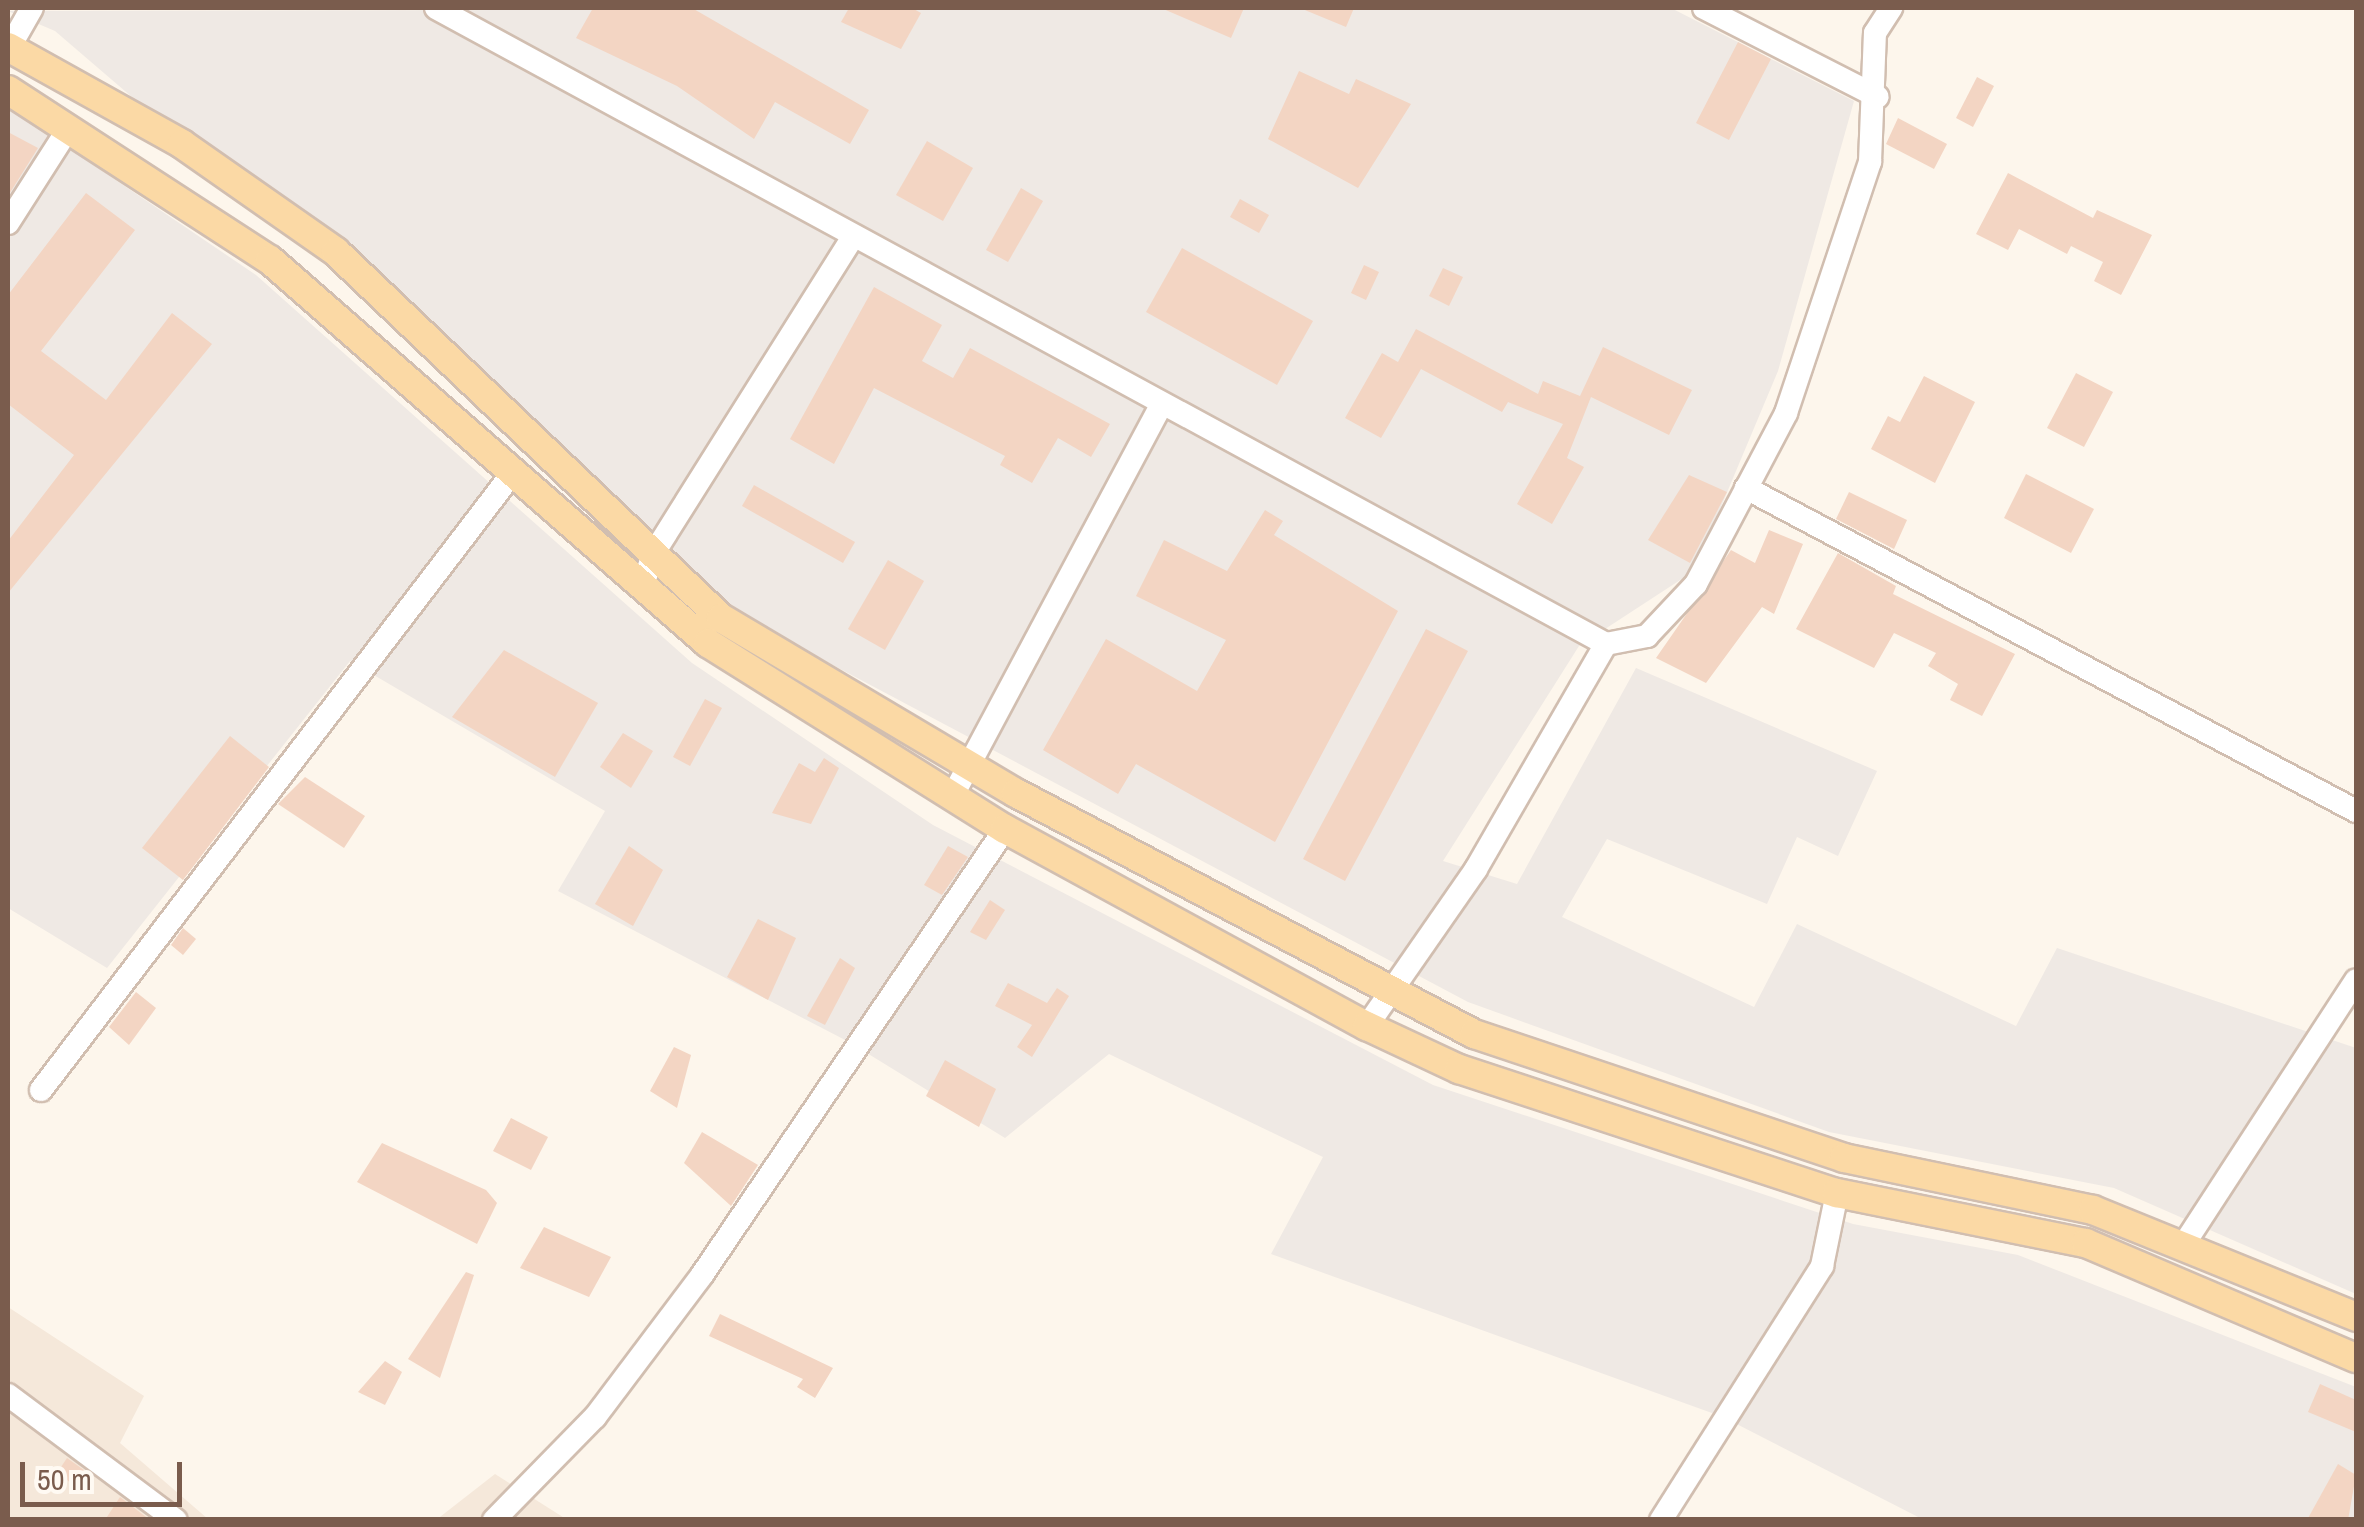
<!DOCTYPE html>
<style>
body{margin:0}
#map{position:relative;width:2364px;height:1527px;overflow:hidden;background:#fdf6ec;font-family:"Archivo Narrow",sans-serif}
div>[style]{position:absolute}
[style*='--x']{left:calc(var(--x)*1px);top:calc(var(--y)*1px);width:calc(var(--w)*1px);rotate:calc(var(--a)*1deg)}
.residential>*{inset:0;background:#f5e8da}
.industrial>*{inset:0;background:#efe9e4}
.building>*{inset:0;background:#f3d5c3}
.roads{filter:drop-shadow(2px 0 #d1beb0) drop-shadow(-2px 0 #d1beb0) drop-shadow(0 2px #d1beb0) drop-shadow(0 -2px #d1beb0)}
.minor>*{height:22px;margin:-11px;padding:0 11px;transform-origin:11px;border-radius:11px;background:#fff}
.major>*{height:28px;margin:-14px;padding:0 14px;transform-origin:14px;border-radius:14px;background:#fbd9a5}
span{translate:-50% -50%;white-space:nowrap;text-align:center;line-height:1.15;-webkit-text-stroke:8px #fffaf3;paint-order:stroke}
.frame{position:absolute;inset:0;border:10px solid #7a5c4d;pointer-events:none}
.scale{position:absolute;left:20px;top:1462px;width:162px;height:45px;box-sizing:border-box;border:5px solid #7a5c4d;border-top:0;padding-left:12px;font-size:30px;line-height:35px;white-space:nowrap;color:#7a5c4d;-webkit-text-stroke:8px #fffaf3;paint-order:stroke}
</style>
<div id="map">
<div class="residential">
<i style="clip-path:polygon(8px 1307px,144px 1396px,120px 1443px,208px 1519px,8px 1519px)"></i>
<i style="clip-path:polygon(495px 1474px,566px 1519px,436px 1520px)"></i>
</div>
<div class="industrial">
<i style="clip-path:polygon(1671px 8px,1854px 101px,1778px 371px,1694px 571px,1579px 646px,1443px 861px,1517px 884px,1636px 668px,1877px 771px,1838px 856px,1797px 837px,1767px 904px,1607px 839px,1562px 917px,1754px 1007px,1797px 924px,2016px 1026px,2057px 948px,2356px 1048px,2356px 1294px,2114px 1188px,1829px 1132px,1468px 1002px,731px 611px,55px 31px,8px 11px)"></i>
<i style="clip-path:polygon(8px 107px,256px 275px,692px 663px,933px 825px,1433px 1085px,1853px 1224px,2018px 1255px,2356px 1387px,2356px 1519px,1922px 1519px,1723px 1417px,1271px 1254px,1323px 1157px,1109px 1054px,1005px 1138px,849px 1042px,558px 891px,605px 811px,350px 661px,107px 968px,8px 908px)"></i>
</div>
<div class="building">
<i style="clip-path:polygon(593px 8px,692px 8px,869px 110px,850px 144px,775px 102px,754px 139px,677px 86px,576px 38px)"></i>
<i style="clip-path:polygon(849px 8px,912px 8px,921px 13px,901px 49px,841px 22px)"></i>
<i style="clip-path:polygon(1161px 8px,1244px 8px,1231px 38px)"></i>
<i style="clip-path:polygon(1300px 8px,1354px 8px,1346px 27px)"></i>
<i style="clip-path:polygon(1738px 42px,1771px 59px,1729px 140px,1696px 123px)"></i>
<i style="clip-path:polygon(1299px 71px,1349px 94px,1356px 79px,1411px 104px,1358px 188px,1268px 139px)"></i>
<i style="clip-path:polygon(1977px 77px,1994px 86px,1973px 127px,1956px 118px)"></i>
<i style="clip-path:polygon(1898px 118px,1947px 144px,1934px 169px,1886px 144px)"></i>
<i style="clip-path:polygon(8px 132px,38px 148px,8px 196px)"></i>
<i style="clip-path:polygon(927px 141px,973px 168px,943px 221px,896px 195px)"></i>
<i style="clip-path:polygon(2008px 173px,2093px 218px,2097px 210px,2152px 235px,2121px 295px,2094px 281px,2103px 262px,2071px 246px,2067px 254px,2019px 229px,2008px 250px,1976px 234px)"></i>
<i style="clip-path:polygon(1021px 188px,1043px 201px,1008px 262px,986px 250px)"></i>
<i style="clip-path:polygon(86px 193px,135px 230px,41px 351px,106px 400px,172px 313px,212px 344px,8px 593px,8px 541px,74px 455px,8px 404px,8px 295px)"></i>
<i style="clip-path:polygon(1240px 199px,1269px 215px,1259px 233px,1230px 217px)"></i>
<i style="clip-path:polygon(1182px 248px,1313px 321px,1277px 385px,1146px 312px)"></i>
<i style="clip-path:polygon(1364px 265px,1379px 272px,1366px 300px,1351px 293px)"></i>
<i style="clip-path:polygon(1443px 268px,1463px 277px,1449px 306px,1429px 296px)"></i>
<i style="clip-path:polygon(874px 287px,942px 325px,922px 361px,953px 378px,970px 348px,1110px 424px,1091px 457px,1058px 438px,1032px 483px,1000px 465px,1005px 456px,874px 388px,834px 464px,790px 439px)"></i>
<i style="clip-path:polygon(1416px 329px,1538px 394px,1543px 381px,1580px 396px,1603px 347px,1692px 390px,1669px 435px,1591px 397px,1567px 458px,1584px 467px,1552px 524px,1517px 504px,1563px 424px,1508px 402px,1502px 412px,1421px 369px,1381px 438px,1345px 418px,1382px 353px,1398px 362px)"></i>
<i style="clip-path:polygon(2076px 373px,2113px 392px,2084px 447px,2047px 428px)"></i>
<i style="clip-path:polygon(1924px 376px,1975px 402px,1935px 483px,1871px 449px,1888px 416px,1900px 422px)"></i>
<i style="clip-path:polygon(2026px 474px,2094px 509px,2071px 553px,2004px 518px)"></i>
<i style="clip-path:polygon(1689px 475px,1727px 492px,1690px 563px,1648px 540px)"></i>
<i style="clip-path:polygon(754px 485px,855px 542px,843px 563px,742px 506px)"></i>
<i style="clip-path:polygon(1849px 492px,1907px 520px,1894px 549px,1836px 519px)"></i>
<i style="clip-path:polygon(1265px 510px,1283px 521px,1274px 535px,1398px 611px,1275px 842px,1136px 764px,1118px 794px,1043px 750px,1106px 639px,1197px 691px,1226px 640px,1136px 596px,1164px 540px,1227px 571px)"></i>
<i style="clip-path:polygon(1769px 530px,1803px 544px,1774px 614px,1762px 607px,1706px 683px,1656px 658px,1731px 550px,1755px 563px)"></i>
<i style="clip-path:polygon(1838px 553px,1896px 586px,1893px 594px,2015px 654px,1982px 716px,1950px 700px,1958px 684px,1928px 666px,1936px 653px,1894px 633px,1874px 668px,1796px 629px)"></i>
<i style="clip-path:polygon(888px 560px,924px 581px,885px 650px,848px 629px)"></i>
<i style="clip-path:polygon(1426px 629px,1468px 651px,1345px 881px,1303px 859px)"></i>
<i style="clip-path:polygon(504px 650px,598px 703px,555px 777px,452px 717px)"></i>
<i style="clip-path:polygon(705px 699px,722px 708px,690px 766px,673px 757px)"></i>
<i style="clip-path:polygon(623px 733px,653px 751px,631px 788px,600px 767px)"></i>
<i style="clip-path:polygon(230px 736px,269px 767px,183px 880px,142px 848px)"></i>
<i style="clip-path:polygon(824px 758px,839px 768px,811px 824px,772px 813px,799px 763px,815px 772px)"></i>
<i style="clip-path:polygon(305px 777px,365px 816px,344px 848px,278px 804px)"></i>
<i style="clip-path:polygon(629px 846px,663px 870px,633px 926px,595px 904px)"></i>
<i style="clip-path:polygon(948px 846px,968px 857px,942px 895px,924px 885px)"></i>
<i style="clip-path:polygon(990px 900px,1005px 910px,986px 940px,970px 932px)"></i>
<i style="clip-path:polygon(758px 919px,796px 938px,768px 1000px,727px 977px)"></i>
<i style="clip-path:polygon(183px 928px,196px 939px,183px 955px,171px 945px)"></i>
<i style="clip-path:polygon(840px 958px,855px 968px,825px 1025px,807px 1016px)"></i>
<i style="clip-path:polygon(1008px 983px,1047px 1003px,1057px 988px,1069px 996px,1032px 1057px,1017px 1047px,1032px 1025px,995px 1006px)"></i>
<i style="clip-path:polygon(136px 992px,156px 1008px,129px 1045px,109px 1027px)"></i>
<i style="clip-path:polygon(674px 1047px,691px 1055px,677px 1108px,650px 1091px)"></i>
<i style="clip-path:polygon(945px 1060px,996px 1089px,979px 1127px,926px 1096px)"></i>
<i style="clip-path:polygon(511px 1118px,548px 1137px,531px 1170px,493px 1151px)"></i>
<i style="clip-path:polygon(702px 1132px,758px 1165px,731px 1206px,684px 1163px)"></i>
<i style="clip-path:polygon(382px 1143px,486px 1190px,497px 1203px,477px 1244px,357px 1182px)"></i>
<i style="clip-path:polygon(544px 1227px,611px 1257px,589px 1297px,520px 1268px)"></i>
<i style="clip-path:polygon(466px 1272px,474px 1275px,440px 1378px,408px 1359px)"></i>
<i style="clip-path:polygon(720px 1314px,833px 1368px,815px 1398px,797px 1387px,803px 1379px,709px 1336px)"></i>
<i style="clip-path:polygon(385px 1361px,402px 1372px,385px 1405px,358px 1392px)"></i>
<i style="clip-path:polygon(2320px 1384px,2356px 1400px,2356px 1432px,2308px 1412px)"></i>
<i style="clip-path:polygon(67px 1458px,91px 1475px,81px 1490px,57px 1473px)"></i>
<i style="clip-path:polygon(2338px 1464px,2356px 1475px,2348px 1520px,2307px 1520px)"></i>
<i style="clip-path:polygon(120px 1497px,150px 1520px,105px 1520px)"></i>
</div>
<div class="roads">
<div class="minor">
<i style="--x:436;--y:8;--w:1332;--a:28.53"></i>
<i style="--x:1606;--y:644;--w:42;--a:-11"></i>
<i style="--x:1647;--y:636;--w:71;--a:-46.7"></i>
<i style="--x:1696;--y:584;--w:193;--a:-62.2"></i>
<i style="--x:1786;--y:413;--w:265;--a:-71.5"></i>
<i style="--x:1870;--y:162;--w:129;--a:-87.8"></i>
<i style="--x:1875;--y:33;--w:30;--a:-57"></i>
<i style="--x:1704;--y:8;--w:195;--a:27.1"></i>
<i style="--x:8;--y:50;--w:48;--a:-60.3"></i>
<i style="--x:8;--y:223;--w:112;--a:-57.4"></i>
<i style="--x:1746;--y:488;--w:690;--a:27.9"></i>
<i style="--x:643;--y:586;--w:31;--a:-73"></i>
<i style="--x:652;--y:556;--w:373;--a:-57.8"></i>
<i style="--x:953;--y:795;--w:441;--a:-61.9"></i>
<i style="--x:1367;--y:1026;--w:191;--a:-55.2"></i>
<i style="--x:1476;--y:869;--w:260;--a:-60"></i>
<i style="--x:41;--y:1090;--w:774;--a:-52.61"></i>
<i style="--x:2186;--y:1241;--w:311;--a:-56.9"></i>
<i style="--x:8;--y:1395;--w:209;--a:36.7"></i>
<i style="--x:494;--y:1520;--w:144;--a:-45.6"></i>
<i style="--x:595;--y:1417;--w:178;--a:-53"></i>
<i style="--x:702;--y:1275;--w:539;--a:-55.81"></i>
<i style="--x:1661;--y:1520;--w:301;--a:-57.6"></i>
<i style="--x:1822;--y:1266;--w:75;--a:-78.4"></i>
</div>
<div class="major">
<i style="--x:8;--y:47;--w:199;--a:29.1"></i>
<i style="--x:182;--y:144;--w:188;--a:35"></i>
<i style="--x:336;--y:252;--w:531;--a:43.55"></i>
<i style="--x:721;--y:618;--w:343;--a:30.7"></i>
<i style="--x:1016;--y:793;--w:518;--a:27.75"></i>
<i style="--x:1474;--y:1034;--w:390;--a:18.5"></i>
<i style="--x:1844;--y:1158;--w:254;--a:11.8"></i>
<i style="--x:2093;--y:1210;--w:284;--a:22.1"></i>
<i style="--x:8;--y:90;--w:312;--a:33"></i>
<i style="--x:270;--y:260;--w:582;--a:41.17"></i>
<i style="--x:708;--y:643;--w:350;--a:32.1"></i>
<i style="--x:1005;--y:829;--w:412;--a:28.6"></i>
<i style="--x:1367;--y:1026;--w:102;--a:25.1"></i>
<i style="--x:1459;--y:1069;--w:398;--a:18.2"></i>
<i style="--x:1837;--y:1193;--w:254;--a:11.4"></i>
<i style="--x:2086;--y:1243;--w:293;--a:23.1"></i>
</div>
</div>
<div class="frame"></div>
<div class="scale">50 m</div>
</div>
